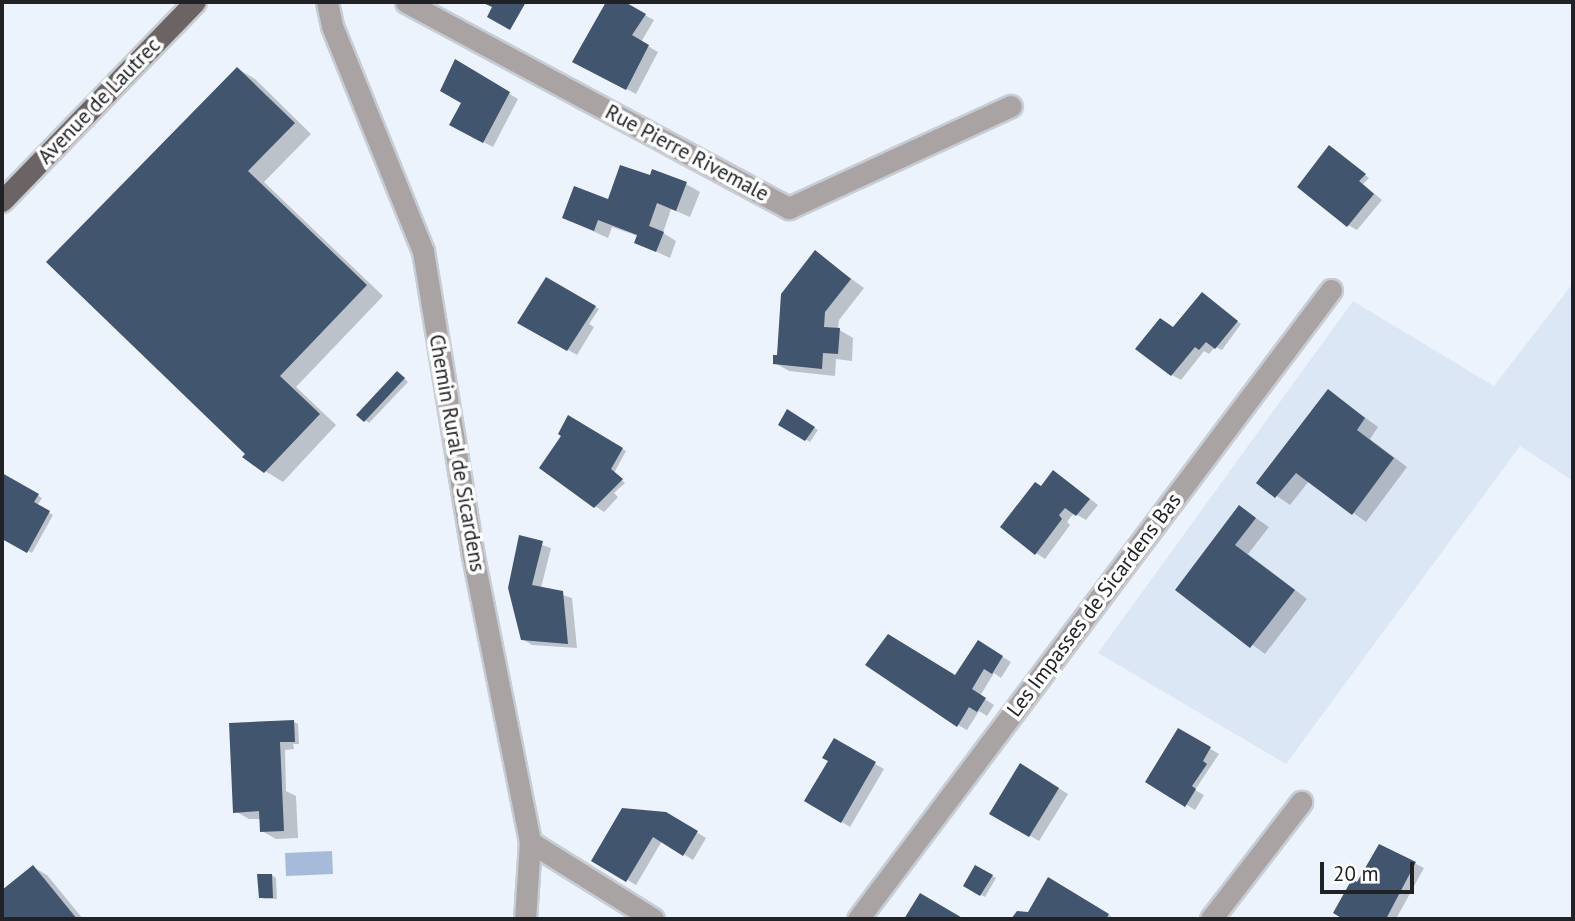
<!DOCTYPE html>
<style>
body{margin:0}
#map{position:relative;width:1575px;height:921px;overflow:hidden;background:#ecf3fc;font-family:"PT Sans",sans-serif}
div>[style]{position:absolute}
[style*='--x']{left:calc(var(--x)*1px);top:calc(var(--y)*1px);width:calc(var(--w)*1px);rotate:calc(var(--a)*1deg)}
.built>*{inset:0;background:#dce7f6}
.water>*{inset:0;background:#a6bbd9}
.shadow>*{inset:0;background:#0003}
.building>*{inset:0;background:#41556e}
.roads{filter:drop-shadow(2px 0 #c7cdd5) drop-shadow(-2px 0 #c7cdd5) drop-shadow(0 2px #c7cdd5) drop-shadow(0 -2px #c7cdd5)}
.minor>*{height:21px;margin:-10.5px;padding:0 10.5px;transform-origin:10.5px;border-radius:10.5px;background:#a9a3a4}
.major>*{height:21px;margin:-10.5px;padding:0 10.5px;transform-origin:10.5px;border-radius:10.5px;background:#6c6364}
span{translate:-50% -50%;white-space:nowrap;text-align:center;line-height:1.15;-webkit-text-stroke:7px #fff;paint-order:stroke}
.street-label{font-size:21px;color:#202225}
.frame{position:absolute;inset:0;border:4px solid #202225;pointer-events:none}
.scale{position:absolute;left:1320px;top:862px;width:94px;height:32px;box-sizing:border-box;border:4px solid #202225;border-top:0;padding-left:9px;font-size:21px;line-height:24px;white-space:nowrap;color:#202225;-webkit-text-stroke:5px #fff;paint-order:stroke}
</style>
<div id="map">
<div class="built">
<i style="clip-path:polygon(1573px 283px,1573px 481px,1520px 446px,1286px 764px,1098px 653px,1353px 301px,1494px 386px)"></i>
</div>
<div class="water">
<i style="clip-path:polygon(332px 851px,333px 874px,286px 876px,285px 853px)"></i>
</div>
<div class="shadow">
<i style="clip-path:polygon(608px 2px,621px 2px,654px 20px,641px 42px,658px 52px,636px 94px,575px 62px)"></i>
<i style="clip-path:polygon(456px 62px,518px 99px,493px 147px,451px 125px,463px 102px)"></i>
<i style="clip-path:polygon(238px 69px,255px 79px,311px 134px,264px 182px,383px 296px,296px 387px,336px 425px,283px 482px,265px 471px,247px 454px)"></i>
<i style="clip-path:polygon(1334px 150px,1369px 178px,1363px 184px,1382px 200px,1357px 230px,1348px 225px)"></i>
<i style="clip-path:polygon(651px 177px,686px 184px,700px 192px,690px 217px,671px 209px,663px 233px,676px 241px,670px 258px,636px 242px,638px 236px,612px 227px,608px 238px,564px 218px,609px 201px)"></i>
<i style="clip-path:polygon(815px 252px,864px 288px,839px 320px,838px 329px,853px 338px,852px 361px,836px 359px,835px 376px,789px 371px,775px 363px)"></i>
<i style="clip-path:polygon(546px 279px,599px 309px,589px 324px,594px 327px,577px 355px,519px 322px)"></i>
<i style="clip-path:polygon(1202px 294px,1241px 324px,1222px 350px,1215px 347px,1209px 354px,1204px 351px,1181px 380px,1172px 375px,1174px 329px)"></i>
<i style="clip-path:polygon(402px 376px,408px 382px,369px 423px,365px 420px)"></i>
<i style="clip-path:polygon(1329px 391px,1378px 427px,1370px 439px,1407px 467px,1366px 522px,1309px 481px,1290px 505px,1258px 483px)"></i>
<i style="clip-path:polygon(788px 412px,818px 430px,810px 442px,780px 424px)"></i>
<i style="clip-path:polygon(569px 418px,626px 451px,614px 473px,625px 483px,614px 493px,618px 497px,604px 512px,595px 506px,554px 452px)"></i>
<i style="clip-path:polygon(2px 475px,42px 498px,37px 506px,53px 515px,32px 553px,2px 537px)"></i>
<i style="clip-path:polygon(1063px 478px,1098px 505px,1086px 520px,1074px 513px,1067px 522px,1070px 525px,1045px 559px,1036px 553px,1042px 488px)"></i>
<i style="clip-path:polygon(1240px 507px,1269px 527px,1248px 554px,1307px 599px,1265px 654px,1177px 589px)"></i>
<i style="clip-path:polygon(520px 537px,551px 548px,541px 588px,572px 598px,577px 648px,532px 645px,522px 639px)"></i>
<i style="clip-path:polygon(978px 642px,1011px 662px,1001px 678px,994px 673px,980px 696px,994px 705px,987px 716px,979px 711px,967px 730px,958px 725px,956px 677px)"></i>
<i style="clip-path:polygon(294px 722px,298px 724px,299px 744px,293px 744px,294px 749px,285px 750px,286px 791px,296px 796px,298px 838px,276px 839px,262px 831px,261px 819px,249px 819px,235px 811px,231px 724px)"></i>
<i style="clip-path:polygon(1179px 730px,1219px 754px,1195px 790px,1204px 795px,1195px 810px,1148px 781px)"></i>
<i style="clip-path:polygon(835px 741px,884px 769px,850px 827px,806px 800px,831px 761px)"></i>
<i style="clip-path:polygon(1021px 765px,1068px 794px,1039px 841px,991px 813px)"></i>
<i style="clip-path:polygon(666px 814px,706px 838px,693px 860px,662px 841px,636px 885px,594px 860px)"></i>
<i style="clip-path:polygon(1380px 846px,1424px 868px,1396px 919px,1347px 919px,1335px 912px,1358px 884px)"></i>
<i style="clip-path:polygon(33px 867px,47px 875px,83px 919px,2px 919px,2px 892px)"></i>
<i style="clip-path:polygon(976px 867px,996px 878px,985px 897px,965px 886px)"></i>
<i style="clip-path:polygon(272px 875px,276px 878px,277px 899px,264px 899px,260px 897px)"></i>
<i style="clip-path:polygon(1049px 879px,1112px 917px,1111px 919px,1013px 919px,1017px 913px,1029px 914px)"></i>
</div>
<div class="building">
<i style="clip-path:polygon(481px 2px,526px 2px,510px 30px,487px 17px,492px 7px)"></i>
<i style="clip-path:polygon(606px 2px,625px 2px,646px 14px,632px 35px,649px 45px,626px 90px,572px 62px)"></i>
<i style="clip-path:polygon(455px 59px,510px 92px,483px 143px,449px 125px,461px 103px,440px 91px)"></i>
<i style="clip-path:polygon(237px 67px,295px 123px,248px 171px,367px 285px,280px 376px,320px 414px,264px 473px,242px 457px,245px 454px,46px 262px)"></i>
<i style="clip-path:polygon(1329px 145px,1366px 174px,1359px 181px,1374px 194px,1347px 227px,1297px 187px)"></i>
<i style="clip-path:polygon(620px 165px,650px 175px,652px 169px,687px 182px,676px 211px,657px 203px,649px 226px,664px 232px,656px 252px,634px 243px,637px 235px,598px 220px,594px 231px,562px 218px,574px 186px,608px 199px)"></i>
<i style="clip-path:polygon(815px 250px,851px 279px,825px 312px,824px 327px,840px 328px,838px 354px,823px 353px,822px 369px,773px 364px,773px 355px,777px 355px,781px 294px)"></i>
<i style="clip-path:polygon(546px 277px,596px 306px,567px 351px,517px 323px)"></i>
<i style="clip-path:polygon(1202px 292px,1238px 321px,1215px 349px,1206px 342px,1199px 350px,1195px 347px,1171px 376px,1135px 349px,1160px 318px,1173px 327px)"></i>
<i style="clip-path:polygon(397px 371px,405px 378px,364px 422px,356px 415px)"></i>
<i style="clip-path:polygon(1328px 389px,1365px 418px,1357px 430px,1394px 458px,1352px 515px,1296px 473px,1275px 498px,1256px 483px)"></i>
<i style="clip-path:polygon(787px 409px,815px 427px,805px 441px,778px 425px)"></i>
<i style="clip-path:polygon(568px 415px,623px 448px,611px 469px,623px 479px,594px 508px,539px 468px,561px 436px,558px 434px)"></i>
<i style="clip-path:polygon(1053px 470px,1090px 499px,1076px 516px,1065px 508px,1059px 515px,1062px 519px,1035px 555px,1000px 527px,1035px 482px,1041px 486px)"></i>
<i style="clip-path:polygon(2px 473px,39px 494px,34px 502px,50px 511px,27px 553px,2px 539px)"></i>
<i style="clip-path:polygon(1239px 505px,1256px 518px,1235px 545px,1295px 590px,1250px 648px,1175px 590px)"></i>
<i style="clip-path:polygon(519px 535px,543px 541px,532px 585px,563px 591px,568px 644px,521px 640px,508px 588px)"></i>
<i style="clip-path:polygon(888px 634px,955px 675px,978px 640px,1003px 656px,992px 674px,984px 669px,972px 689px,986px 698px,977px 712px,969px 707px,957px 727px,865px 665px)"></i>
<i style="clip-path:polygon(294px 720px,295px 742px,280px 742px,284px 831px,260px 832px,259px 811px,233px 813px,229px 723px)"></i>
<i style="clip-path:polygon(1178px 728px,1211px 747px,1203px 761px,1207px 764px,1192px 786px,1196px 789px,1185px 807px,1145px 782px)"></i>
<i style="clip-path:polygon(834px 738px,876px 762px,841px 823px,804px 801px,828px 761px,822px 758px)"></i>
<i style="clip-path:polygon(1020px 763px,1059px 788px,1029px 837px,989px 814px)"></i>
<i style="clip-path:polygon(622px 808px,666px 812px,698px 831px,683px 856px,653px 837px,626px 882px,591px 861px)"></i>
<i style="clip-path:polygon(1379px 844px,1416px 862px,1386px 919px,1343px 919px,1333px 913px,1352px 879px,1357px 882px)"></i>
<i style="clip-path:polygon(33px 865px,77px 919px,2px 919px,2px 890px)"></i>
<i style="clip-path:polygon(975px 865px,993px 875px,980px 896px,963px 886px)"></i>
<i style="clip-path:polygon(257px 874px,272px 874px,273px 898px,259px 898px)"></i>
<i style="clip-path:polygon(1048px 877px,1109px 914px,1106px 919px,1011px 919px,1017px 911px,1028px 912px)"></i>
<i style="clip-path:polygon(920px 893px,964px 919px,904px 919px)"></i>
</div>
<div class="roads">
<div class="minor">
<i style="--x:327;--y:2;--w:25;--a:78"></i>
<i style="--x:332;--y:26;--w:243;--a:68"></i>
<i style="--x:423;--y:251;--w:304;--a:80.7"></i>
<i style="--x:472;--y:551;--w:297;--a:78.7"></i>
<i style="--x:530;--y:842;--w:77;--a:93.7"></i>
<i style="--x:406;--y:2;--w:435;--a:28.3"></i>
<i style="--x:789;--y:208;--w:244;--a:-24.7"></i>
<i style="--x:530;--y:842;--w:145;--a:32"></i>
<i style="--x:858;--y:919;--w:787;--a:-53.06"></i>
<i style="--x:1211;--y:919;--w:148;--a:-52.4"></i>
</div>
<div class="major">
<i style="--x:2;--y:201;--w:277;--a:-45.9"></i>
</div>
</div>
<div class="street-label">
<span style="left:99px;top:101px;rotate:-46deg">Avenue de Lautrec</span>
<span style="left:687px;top:153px;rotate:28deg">Rue Pierre Rivemale</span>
<span style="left:457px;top:453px;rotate:80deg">Chemin Rural de Sicardens</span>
<span style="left:1094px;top:605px;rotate:-53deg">Les Impasses de Sicardens Bas</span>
</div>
<div class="frame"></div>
<div class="scale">20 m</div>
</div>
